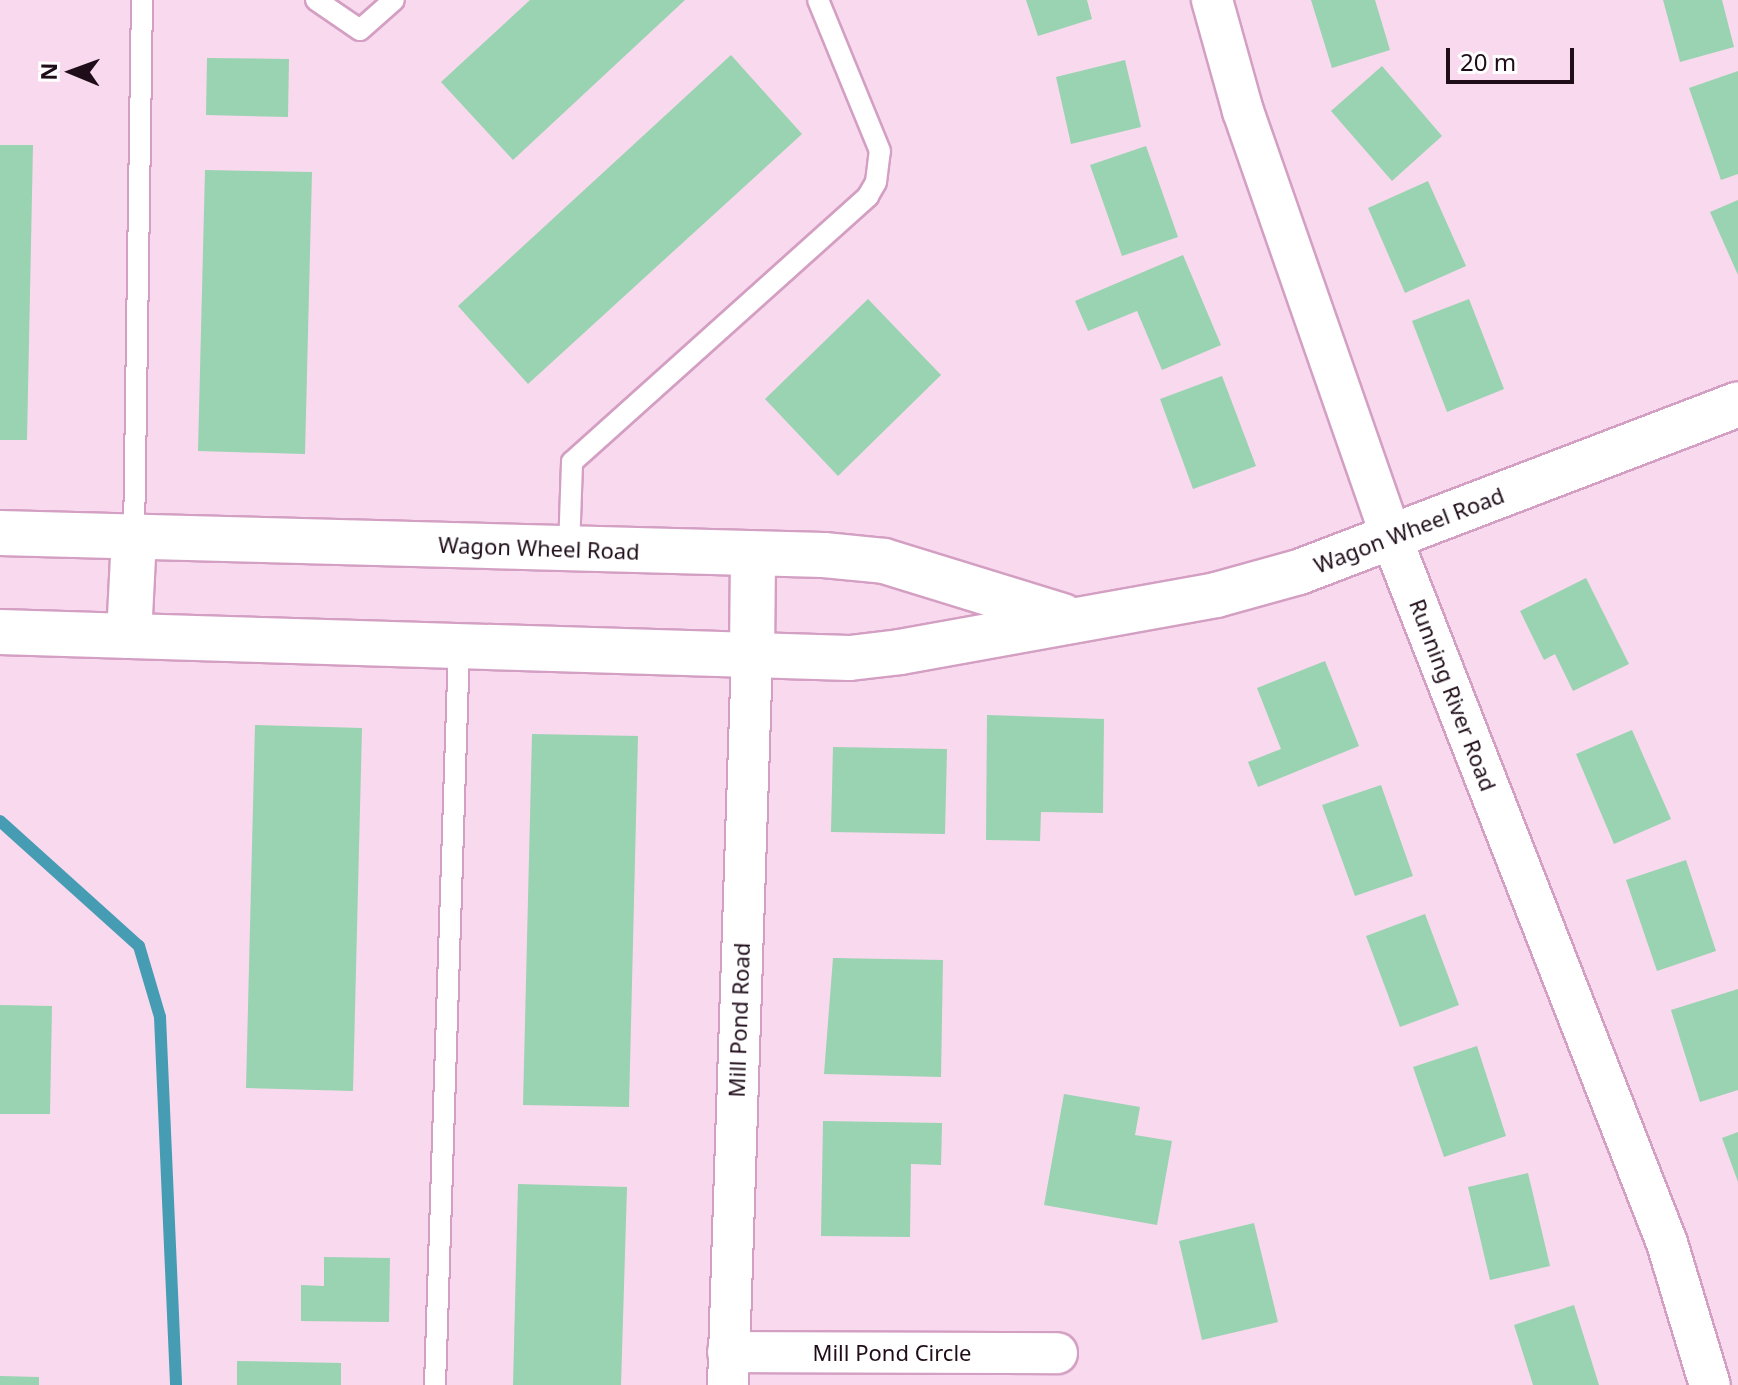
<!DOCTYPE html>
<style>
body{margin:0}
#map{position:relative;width:1738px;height:1385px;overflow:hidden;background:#f9d9ee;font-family:"Noto Sans",sans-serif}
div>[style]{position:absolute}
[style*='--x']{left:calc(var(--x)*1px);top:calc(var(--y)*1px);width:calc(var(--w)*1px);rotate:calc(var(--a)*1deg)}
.stream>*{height:12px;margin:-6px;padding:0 6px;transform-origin:6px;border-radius:6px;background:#469cb3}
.building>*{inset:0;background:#99d3b1}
.roads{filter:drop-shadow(2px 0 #d39fc2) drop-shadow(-2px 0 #d39fc2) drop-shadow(0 2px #d39fc2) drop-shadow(0 -2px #d39fc2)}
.service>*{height:20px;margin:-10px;padding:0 10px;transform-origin:10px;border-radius:10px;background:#fff}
.minor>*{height:40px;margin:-20px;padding:0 20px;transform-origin:20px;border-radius:20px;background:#fff}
.tertiary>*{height:44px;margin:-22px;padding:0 22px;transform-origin:22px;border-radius:22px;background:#fff}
span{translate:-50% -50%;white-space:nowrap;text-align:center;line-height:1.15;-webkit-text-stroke:8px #fff;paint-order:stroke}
.street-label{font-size:22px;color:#1f0d1a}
.north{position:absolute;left:32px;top:32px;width:80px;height:80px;-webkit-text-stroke:6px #fff;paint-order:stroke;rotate:271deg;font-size:22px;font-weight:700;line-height:32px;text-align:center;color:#1f0d1a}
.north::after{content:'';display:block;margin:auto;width:28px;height:36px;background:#1f0d1a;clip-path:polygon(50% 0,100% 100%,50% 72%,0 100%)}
.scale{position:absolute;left:1446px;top:48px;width:128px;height:36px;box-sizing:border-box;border:4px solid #1f0d1a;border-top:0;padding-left:10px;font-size:24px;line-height:28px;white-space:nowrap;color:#1f0d1a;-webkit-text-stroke:6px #fff;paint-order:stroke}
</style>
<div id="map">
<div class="stream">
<i style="--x:0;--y:821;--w:187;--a:42"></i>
<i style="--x:139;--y:946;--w:74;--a:73.5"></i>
<i style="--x:160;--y:1017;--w:368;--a:87.5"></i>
</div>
<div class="building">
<i style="clip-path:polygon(530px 0,685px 0,513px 160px,441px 82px)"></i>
<i style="clip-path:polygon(1026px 0,1087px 0,1092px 19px,1038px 36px)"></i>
<i style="clip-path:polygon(1311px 0,1375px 0,1390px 50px,1332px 68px)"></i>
<i style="clip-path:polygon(1663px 0,1722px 0,1734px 47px,1680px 62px)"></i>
<i style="clip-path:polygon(731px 55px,802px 134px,528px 384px,458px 306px)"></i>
<i style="clip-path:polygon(207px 58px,289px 59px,288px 117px,206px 115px)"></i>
<i style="clip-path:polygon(1125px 60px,1141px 127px,1071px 144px,1056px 77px)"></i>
<i style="clip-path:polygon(1382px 66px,1442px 136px,1392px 181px,1331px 111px)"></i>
<i style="clip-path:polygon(1738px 71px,1738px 174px,1721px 180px,1689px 88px)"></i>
<i style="clip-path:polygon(0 145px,33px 145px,27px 440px,0 440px)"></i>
<i style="clip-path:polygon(1146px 146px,1178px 237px,1122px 256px,1090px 165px)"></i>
<i style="clip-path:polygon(205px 170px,312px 172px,305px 454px,198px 451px)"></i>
<i style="clip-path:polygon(1428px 181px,1466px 266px,1405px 293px,1368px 208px)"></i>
<i style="clip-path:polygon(1738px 200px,1738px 275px,1710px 212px)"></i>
<i style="clip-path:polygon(1183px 255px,1221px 345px,1162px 370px,1137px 311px,1088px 331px,1075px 301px)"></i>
<i style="clip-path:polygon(868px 299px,941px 375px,838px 476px,765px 399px)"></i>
<i style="clip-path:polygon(1469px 299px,1504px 389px,1447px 412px,1412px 321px)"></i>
<i style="clip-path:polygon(1222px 376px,1256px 466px,1193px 489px,1160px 399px)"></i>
<i style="clip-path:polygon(1586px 578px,1629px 664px,1573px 691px,1555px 654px,1544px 660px,1520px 611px)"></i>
<i style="clip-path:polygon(1325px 661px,1359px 746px,1258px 787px,1248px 762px,1281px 749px,1257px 688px)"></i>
<i style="clip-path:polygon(987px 715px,1104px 719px,1103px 813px,1041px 812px,1040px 841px,986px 840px)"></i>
<i style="clip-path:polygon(255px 725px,362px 728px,353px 1091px,246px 1088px)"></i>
<i style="clip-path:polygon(1632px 730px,1671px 819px,1614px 844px,1576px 754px)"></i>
<i style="clip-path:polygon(532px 734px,638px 736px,629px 1107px,523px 1105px)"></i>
<i style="clip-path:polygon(833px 747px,947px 749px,945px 834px,831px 832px)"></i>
<i style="clip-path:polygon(1381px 785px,1413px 876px,1355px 896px,1322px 805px)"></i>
<i style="clip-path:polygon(1686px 860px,1716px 951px,1657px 971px,1626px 880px)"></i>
<i style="clip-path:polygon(1425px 914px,1459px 1005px,1400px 1027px,1366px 936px)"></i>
<i style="clip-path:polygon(833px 958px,943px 960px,941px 1077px,824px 1074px)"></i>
<i style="clip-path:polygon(1738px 989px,1738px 1090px,1700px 1102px,1671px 1010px)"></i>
<i style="clip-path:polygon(0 1005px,52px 1006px,50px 1114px,0 1114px)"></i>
<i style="clip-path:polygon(1477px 1046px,1506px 1136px,1444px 1157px,1413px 1067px)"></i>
<i style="clip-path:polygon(1064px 1094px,1140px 1107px,1135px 1135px,1172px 1141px,1157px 1225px,1044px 1205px)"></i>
<i style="clip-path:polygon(823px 1121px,942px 1123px,941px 1165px,911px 1164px,910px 1237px,821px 1236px)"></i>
<i style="clip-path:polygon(1738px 1132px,1738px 1182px,1722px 1138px)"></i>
<i style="clip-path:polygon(1528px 1173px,1550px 1266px,1490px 1280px,1468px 1187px)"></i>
<i style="clip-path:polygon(518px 1184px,627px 1187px,621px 1385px,513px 1385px)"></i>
<i style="clip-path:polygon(1254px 1223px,1278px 1322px,1202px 1340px,1179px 1241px)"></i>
<i style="clip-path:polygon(324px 1257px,390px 1258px,389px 1322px,301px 1321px,301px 1285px,324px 1286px)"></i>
<i style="clip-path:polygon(1574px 1305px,1599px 1385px,1533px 1385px,1514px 1325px)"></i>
<i style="clip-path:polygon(237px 1361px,341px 1363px,341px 1385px,237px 1385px)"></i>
<i style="clip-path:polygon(0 1376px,39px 1377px,39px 1385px,0 1385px)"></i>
</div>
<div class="roads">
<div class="service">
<i style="--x:316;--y:0;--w:53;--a:34.3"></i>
<i style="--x:360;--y:30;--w:45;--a:-41.4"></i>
<i style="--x:134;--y:537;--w:537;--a:-89.15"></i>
<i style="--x:569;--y:549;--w:87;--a:-88"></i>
<i style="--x:572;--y:462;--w:398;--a:-41.9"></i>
<i style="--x:868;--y:196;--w:16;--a:-60"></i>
<i style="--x:876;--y:182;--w:31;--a:-83"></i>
<i style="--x:880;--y:151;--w:163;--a:-112.3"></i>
<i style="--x:435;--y:1385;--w:740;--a:-88.14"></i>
</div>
<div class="minor">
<i style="--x:1212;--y:0;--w:115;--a:74.4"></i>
<i style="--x:1243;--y:111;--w:451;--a:70.8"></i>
<i style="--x:1391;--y:537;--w:758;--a:68.65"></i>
<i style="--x:1667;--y:1243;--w:148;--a:73.2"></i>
<i style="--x:728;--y:1352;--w:329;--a:0.2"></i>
<i style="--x:728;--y:1385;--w:731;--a:-88.12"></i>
</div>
<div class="tertiary">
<i style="--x:0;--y:533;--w:824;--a:1.53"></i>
<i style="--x:824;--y:555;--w:60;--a:5.7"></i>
<i style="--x:884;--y:561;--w:187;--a:17.1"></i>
<i style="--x:0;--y:632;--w:850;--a:1.75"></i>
<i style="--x:850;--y:658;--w:50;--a:-6.8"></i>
<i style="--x:900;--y:652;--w:321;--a:-10.2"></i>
<i style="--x:1216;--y:595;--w:86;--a:-15.5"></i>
<i style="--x:1299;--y:572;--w:470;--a:-20.9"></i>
<i style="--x:129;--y:636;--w:99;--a:-87.1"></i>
<i style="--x:752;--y:654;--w:100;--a:-89.4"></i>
</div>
</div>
<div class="street-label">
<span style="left:1409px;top:530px;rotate:-21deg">Wagon Wheel Road</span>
<span style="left:539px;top:548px;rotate:2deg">Wagon Wheel Road</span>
<span style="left:1453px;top:695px;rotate:69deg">Running River Road</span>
<span style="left:739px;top:1020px;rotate:-88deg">Mill Pond Road</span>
<span style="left:892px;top:1353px">Mill Pond Circle</span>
</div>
<div class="north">N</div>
<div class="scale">20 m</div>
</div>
